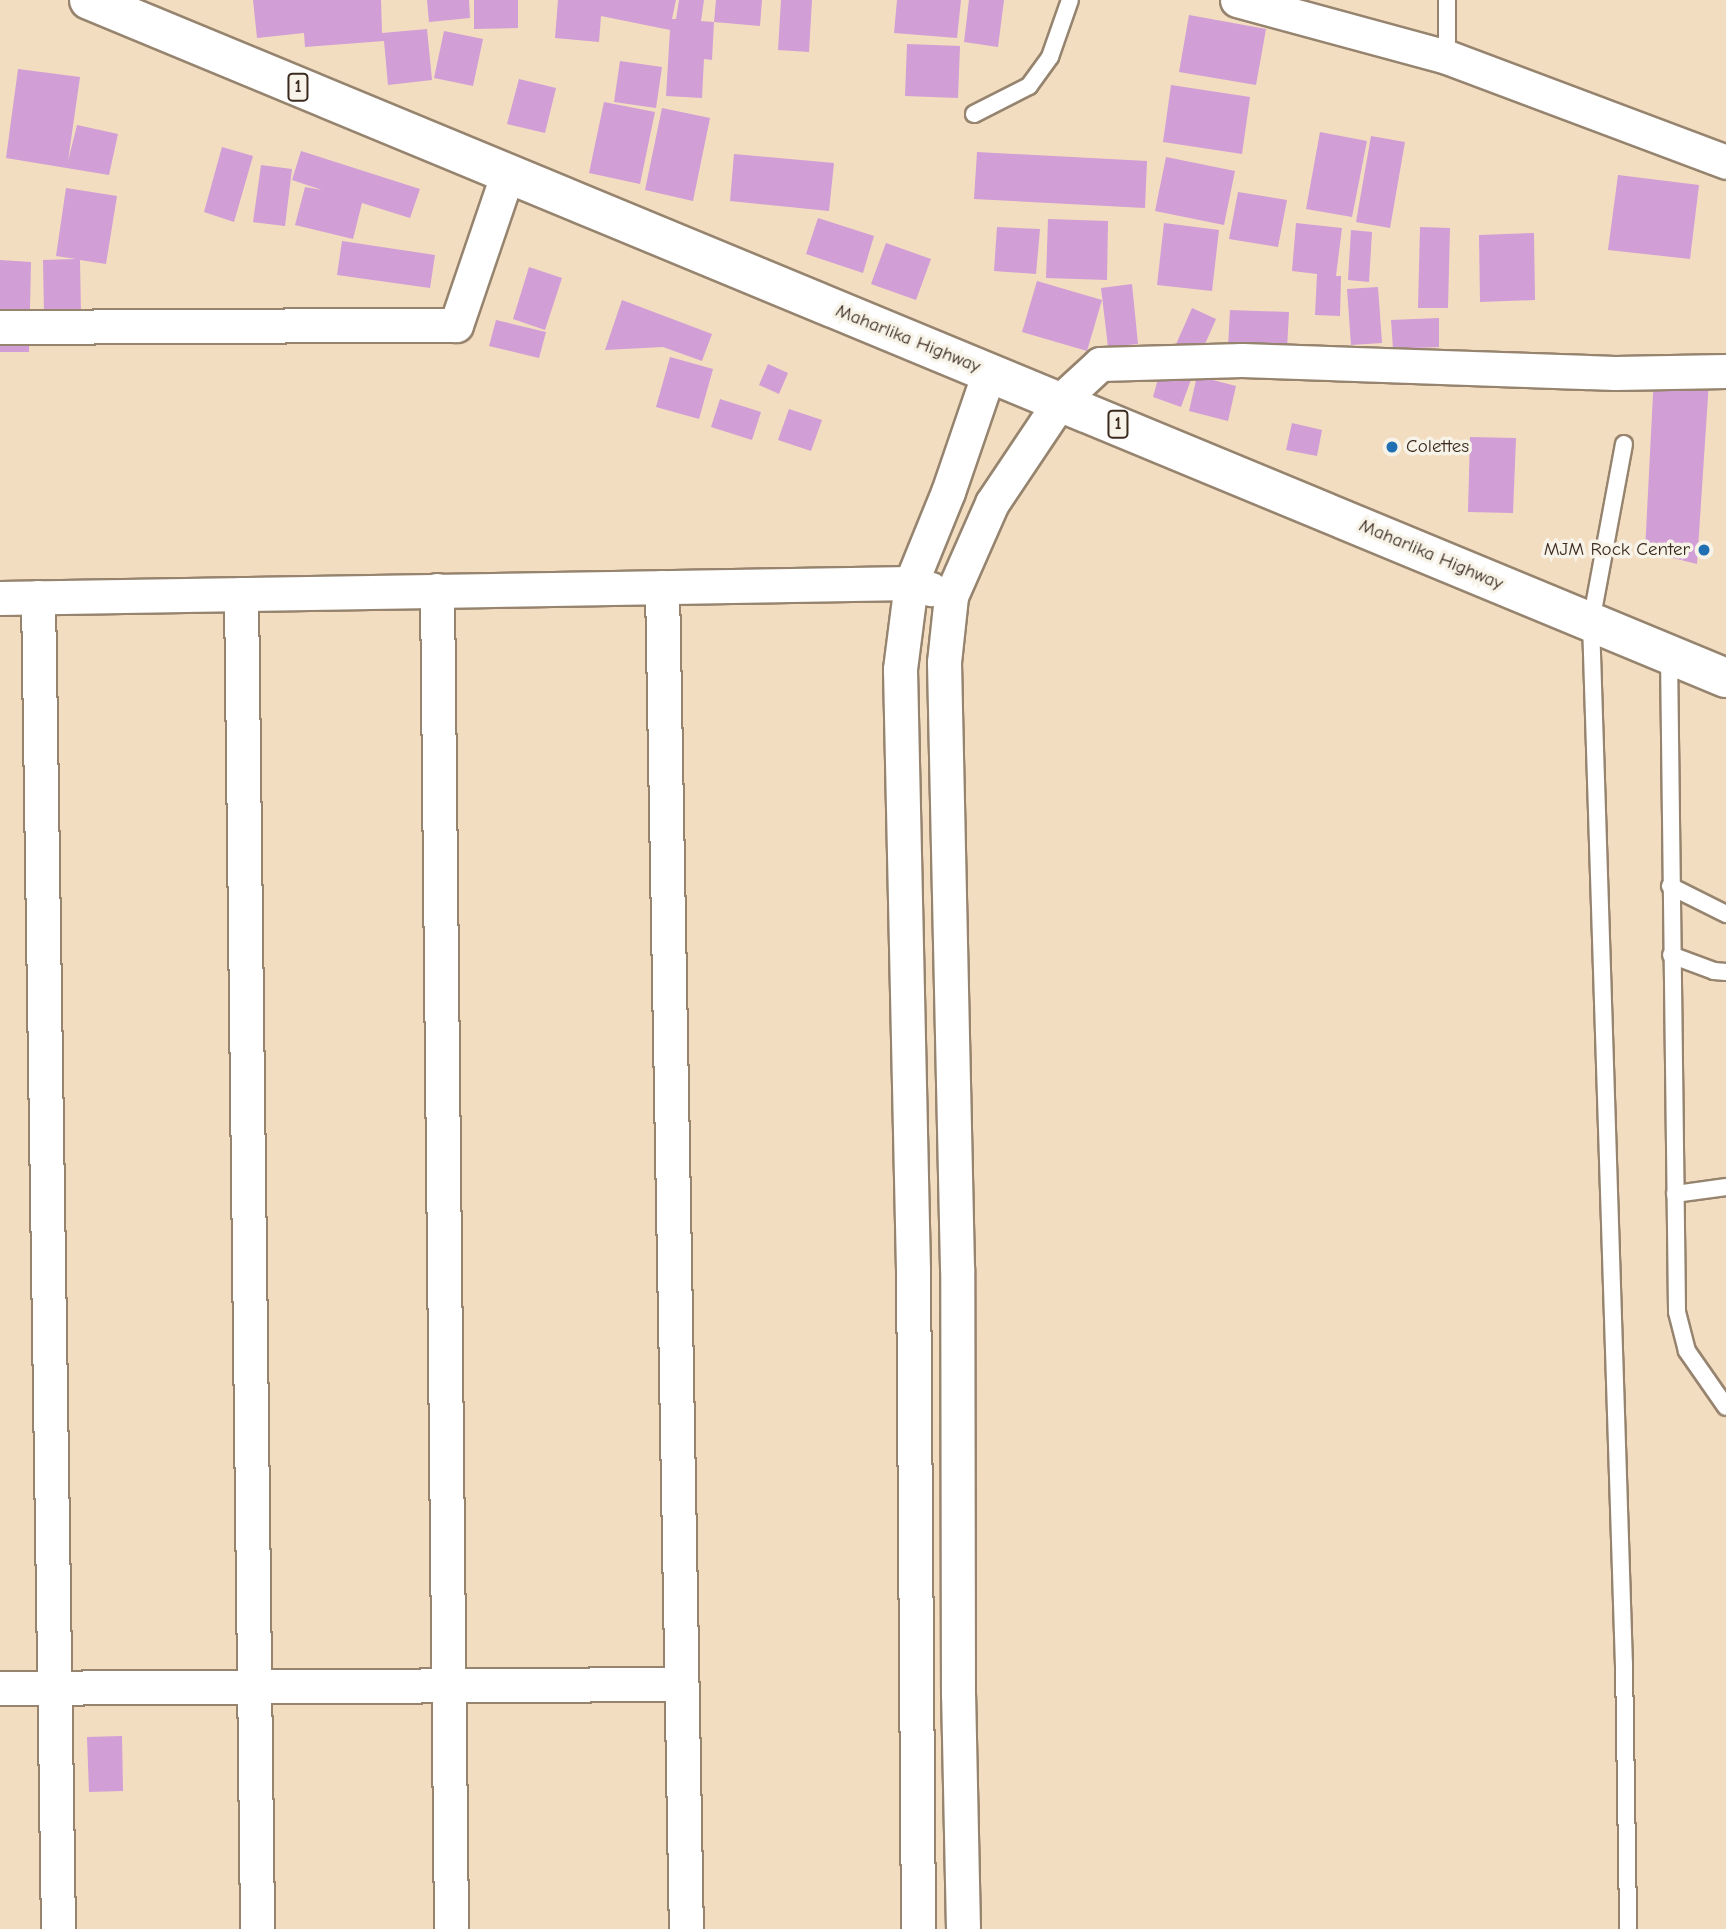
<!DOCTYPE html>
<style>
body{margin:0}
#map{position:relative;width:1726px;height:1929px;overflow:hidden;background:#f2ddc0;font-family:"Comic Neue",sans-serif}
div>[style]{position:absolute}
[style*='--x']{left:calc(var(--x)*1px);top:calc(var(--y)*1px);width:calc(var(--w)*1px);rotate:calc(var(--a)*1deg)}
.building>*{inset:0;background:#d19ed6}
.roads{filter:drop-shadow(2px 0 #96846f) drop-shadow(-2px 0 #96846f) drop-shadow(0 2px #96846f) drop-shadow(0 -2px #96846f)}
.lane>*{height:16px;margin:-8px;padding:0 8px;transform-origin:8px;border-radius:8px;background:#fff}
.street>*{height:33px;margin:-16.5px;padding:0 16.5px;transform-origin:16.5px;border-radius:16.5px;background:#fff}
.highway>*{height:38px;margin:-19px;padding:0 19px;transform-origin:19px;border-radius:19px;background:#fff}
.dots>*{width:19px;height:19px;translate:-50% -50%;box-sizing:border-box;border:4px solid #f7f3e8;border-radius:50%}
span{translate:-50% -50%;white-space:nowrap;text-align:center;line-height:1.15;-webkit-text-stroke:7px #f7f3e8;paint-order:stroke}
.shield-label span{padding:2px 5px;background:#f7f3e8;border:2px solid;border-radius:5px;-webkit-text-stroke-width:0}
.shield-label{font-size:18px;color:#3b2a1e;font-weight:700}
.street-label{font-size:19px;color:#3b2a1e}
.poi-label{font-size:19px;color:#3b2a1e}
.left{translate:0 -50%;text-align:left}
.right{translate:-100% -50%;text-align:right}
</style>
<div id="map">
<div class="building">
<i style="clip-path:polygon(253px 0,381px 0,382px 33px,427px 29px,432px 80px,388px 85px,384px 41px,305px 47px,304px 33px,257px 38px)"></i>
<i style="clip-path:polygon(427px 0,469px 0,470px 18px,429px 22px)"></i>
<i style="clip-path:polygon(474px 0,518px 0,518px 28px,474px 29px)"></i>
<i style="clip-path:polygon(558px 0,676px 0,672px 19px,676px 19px,679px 0,704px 0,701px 21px,714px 22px,712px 60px,704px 59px,702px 98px,666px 96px,670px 30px,601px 16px,599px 42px,555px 38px)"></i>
<i style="clip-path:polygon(716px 0,762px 0,760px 26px,714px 22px)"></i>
<i style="clip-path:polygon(781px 0,812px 0,809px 52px,778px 50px)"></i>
<i style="clip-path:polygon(897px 0,961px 0,957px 38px,894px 33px)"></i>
<i style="clip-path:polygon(969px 0,1004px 0,998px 47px,964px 42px)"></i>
<i style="clip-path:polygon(1189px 15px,1266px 29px,1256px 85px,1179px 72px)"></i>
<i style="clip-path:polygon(444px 31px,483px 39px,473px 86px,434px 78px)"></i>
<i style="clip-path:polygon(907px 44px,960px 46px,958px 98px,905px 96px)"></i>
<i style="clip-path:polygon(620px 61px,662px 67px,656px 108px,614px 102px)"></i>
<i style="clip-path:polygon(18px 69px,80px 77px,68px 161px,77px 125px,118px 134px,109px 175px,6px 158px)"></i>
<i style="clip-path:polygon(519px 79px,556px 88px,545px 133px,507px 124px)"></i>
<i style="clip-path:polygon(1171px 85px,1250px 97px,1242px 154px,1163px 142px)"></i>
<i style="clip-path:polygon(604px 102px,655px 112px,640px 184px,589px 173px)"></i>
<i style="clip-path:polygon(662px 108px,710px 118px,693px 201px,645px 190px)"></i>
<i style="clip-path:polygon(1320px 132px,1367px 141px,1352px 217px,1306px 209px)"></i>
<i style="clip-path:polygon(1371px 136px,1405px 142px,1390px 228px,1356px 222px)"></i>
<i style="clip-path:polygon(222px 147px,253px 156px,234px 222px,204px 212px)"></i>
<i style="clip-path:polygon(301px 151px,420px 189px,410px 218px,362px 203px,353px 239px,295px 225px,305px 187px,322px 190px,292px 180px)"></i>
<i style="clip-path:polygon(977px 152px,1147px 161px,1145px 208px,974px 199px)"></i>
<i style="clip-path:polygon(734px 154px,834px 163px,829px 211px,730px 201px)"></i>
<i style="clip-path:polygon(1166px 157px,1235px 171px,1224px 225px,1155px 211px)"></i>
<i style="clip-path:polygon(261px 165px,292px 169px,285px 226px,253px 222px)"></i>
<i style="clip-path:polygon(1618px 175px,1699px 185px,1690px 259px,1608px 250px)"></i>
<i style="clip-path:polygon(66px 188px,117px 196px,106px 264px,80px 260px,81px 314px,44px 315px,43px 260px,76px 259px,56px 256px)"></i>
<i style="clip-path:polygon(1238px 192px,1287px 200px,1278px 247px,1229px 239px)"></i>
<i style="clip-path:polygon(818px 218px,874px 236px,863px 273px,806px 254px)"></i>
<i style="clip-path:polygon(1048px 219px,1108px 221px,1107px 280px,1046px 278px)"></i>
<i style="clip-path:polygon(1164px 223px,1219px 230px,1212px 291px,1157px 285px)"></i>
<i style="clip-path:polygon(1296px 223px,1342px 228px,1336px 276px,1341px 276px,1340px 316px,1315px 315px,1317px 274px,1292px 271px)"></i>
<i style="clip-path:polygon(997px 227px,1040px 229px,1036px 274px,994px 271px)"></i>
<i style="clip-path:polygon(1420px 227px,1450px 228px,1448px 308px,1418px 308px)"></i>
<i style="clip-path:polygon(1351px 230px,1372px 232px,1369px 282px,1348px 280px)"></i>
<i style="clip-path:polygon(1534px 233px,1535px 300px,1480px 302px,1479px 235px)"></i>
<i style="clip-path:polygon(342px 241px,435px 255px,430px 288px,337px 275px)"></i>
<i style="clip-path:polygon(886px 243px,931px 259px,916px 300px,871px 284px)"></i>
<i style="clip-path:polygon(0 260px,31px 262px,29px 352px,0 352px)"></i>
<i style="clip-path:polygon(529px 267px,562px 278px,545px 330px,513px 319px)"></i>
<i style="clip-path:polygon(1037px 281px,1102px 300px,1087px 351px,1022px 332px)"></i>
<i style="clip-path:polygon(1132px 284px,1138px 344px,1108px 347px,1101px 288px)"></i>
<i style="clip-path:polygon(1378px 287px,1382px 343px,1351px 345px,1347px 289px)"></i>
<i style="clip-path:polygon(622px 300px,712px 334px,702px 361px,663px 347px,605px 350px)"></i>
<i style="clip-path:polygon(1192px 308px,1216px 319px,1198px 360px,1174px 349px)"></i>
<i style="clip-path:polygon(1230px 310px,1289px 312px,1287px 349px,1228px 347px)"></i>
<i style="clip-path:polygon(1439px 318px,1439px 347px,1393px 349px,1391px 320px)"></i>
<i style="clip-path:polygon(496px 320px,546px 332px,539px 358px,489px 346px)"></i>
<i style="clip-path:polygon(670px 357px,713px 369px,699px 419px,656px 407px)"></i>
<i style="clip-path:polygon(768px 364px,788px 373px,779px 394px,759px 385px)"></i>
<i style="clip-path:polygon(1159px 375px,1192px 377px,1181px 407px,1153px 397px)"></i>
<i style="clip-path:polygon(1654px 375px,1709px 381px,1697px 564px,1645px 551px)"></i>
<i style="clip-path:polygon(1197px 376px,1236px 386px,1228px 421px,1189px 411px)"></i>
<i style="clip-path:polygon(720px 399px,761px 412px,752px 440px,711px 427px)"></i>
<i style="clip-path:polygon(789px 409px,822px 420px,811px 451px,778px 440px)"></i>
<i style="clip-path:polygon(1292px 423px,1322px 430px,1317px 456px,1286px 450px)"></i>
<i style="clip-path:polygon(1470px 437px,1516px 438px,1513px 513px,1468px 512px)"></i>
<i style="clip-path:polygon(122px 1736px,123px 1791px,89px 1792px,87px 1737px)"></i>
</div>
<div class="roads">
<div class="lane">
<i style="--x:1447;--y:57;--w:57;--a:-90"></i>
<i style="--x:974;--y:114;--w:62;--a:-27"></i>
<i style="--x:1029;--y:86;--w:36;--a:-54"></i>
<i style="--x:1050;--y:57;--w:60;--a:-70.7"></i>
<i style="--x:1624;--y:444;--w:181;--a:100.5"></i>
<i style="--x:1591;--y:622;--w:1043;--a:88.19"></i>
<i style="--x:1624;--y:1664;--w:265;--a:89.1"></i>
<i style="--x:1669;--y:655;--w:657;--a:89.3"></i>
<i style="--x:1677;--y:1312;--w:40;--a:75.6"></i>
<i style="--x:1687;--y:1351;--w:68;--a:55.1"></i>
<i style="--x:1670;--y:886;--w:63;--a:26.6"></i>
<i style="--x:1671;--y:955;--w:46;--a:20.4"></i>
<i style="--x:1714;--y:971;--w:12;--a:5"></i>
<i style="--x:1675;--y:1194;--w:51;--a:-7.8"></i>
</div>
<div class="street">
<i style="--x:1237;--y:0;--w:218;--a:15.2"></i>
<i style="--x:1447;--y:57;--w:298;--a:20.6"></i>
<i style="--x:0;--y:327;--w:456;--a:-0.3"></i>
<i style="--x:456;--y:325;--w:158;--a:-71.2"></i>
<i style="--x:662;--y:587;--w:1342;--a:88.98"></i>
<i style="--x:437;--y:590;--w:1339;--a:89.4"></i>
<i style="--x:241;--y:594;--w:1335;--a:89.31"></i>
<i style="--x:38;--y:597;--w:1332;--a:89.14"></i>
<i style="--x:0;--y:598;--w:911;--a:-0.94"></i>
<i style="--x:911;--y:583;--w:21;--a:17"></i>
<i style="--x:0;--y:1688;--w:681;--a:-0.34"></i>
<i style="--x:918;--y:1929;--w:659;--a:-90.43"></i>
<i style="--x:913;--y:1270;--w:601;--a:-91.24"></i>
<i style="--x:900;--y:669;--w:87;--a:-82.7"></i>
<i style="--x:911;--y:583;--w:98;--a:-67.9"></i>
<i style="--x:948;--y:492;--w:127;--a:-71.1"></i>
<i style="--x:963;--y:1929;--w:234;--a:-91.2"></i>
<i style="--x:958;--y:1695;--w:427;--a:-90.1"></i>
<i style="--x:957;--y:1268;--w:606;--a:-91.23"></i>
<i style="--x:944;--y:662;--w:66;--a:-83.9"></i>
<i style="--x:951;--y:596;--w:102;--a:-66.2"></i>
<i style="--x:992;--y:503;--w:124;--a:-56.2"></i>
<i style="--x:1061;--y:400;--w:53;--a:-42.7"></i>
<i style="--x:1100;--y:364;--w:142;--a:-1.6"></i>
<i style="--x:1242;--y:360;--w:373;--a:2"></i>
<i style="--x:1615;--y:373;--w:111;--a:-1"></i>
</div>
<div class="highway">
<i style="--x:89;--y:0;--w:1772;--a:22.5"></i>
</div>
</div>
<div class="dots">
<i style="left:1392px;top:447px;background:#1f6fb2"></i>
<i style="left:1704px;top:550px;background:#1f6fb2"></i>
</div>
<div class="shield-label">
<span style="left:298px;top:87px">1</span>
<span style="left:1118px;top:424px">1</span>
</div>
<div class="street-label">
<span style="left:908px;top:339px;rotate:22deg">Maharlika Highway</span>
<span style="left:1431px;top:555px;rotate:23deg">Maharlika Highway</span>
</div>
<div class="poi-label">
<span class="left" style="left:1406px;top:447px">Colettes</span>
<span class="right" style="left:1690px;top:550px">MJM Rock Center</span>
</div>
</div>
